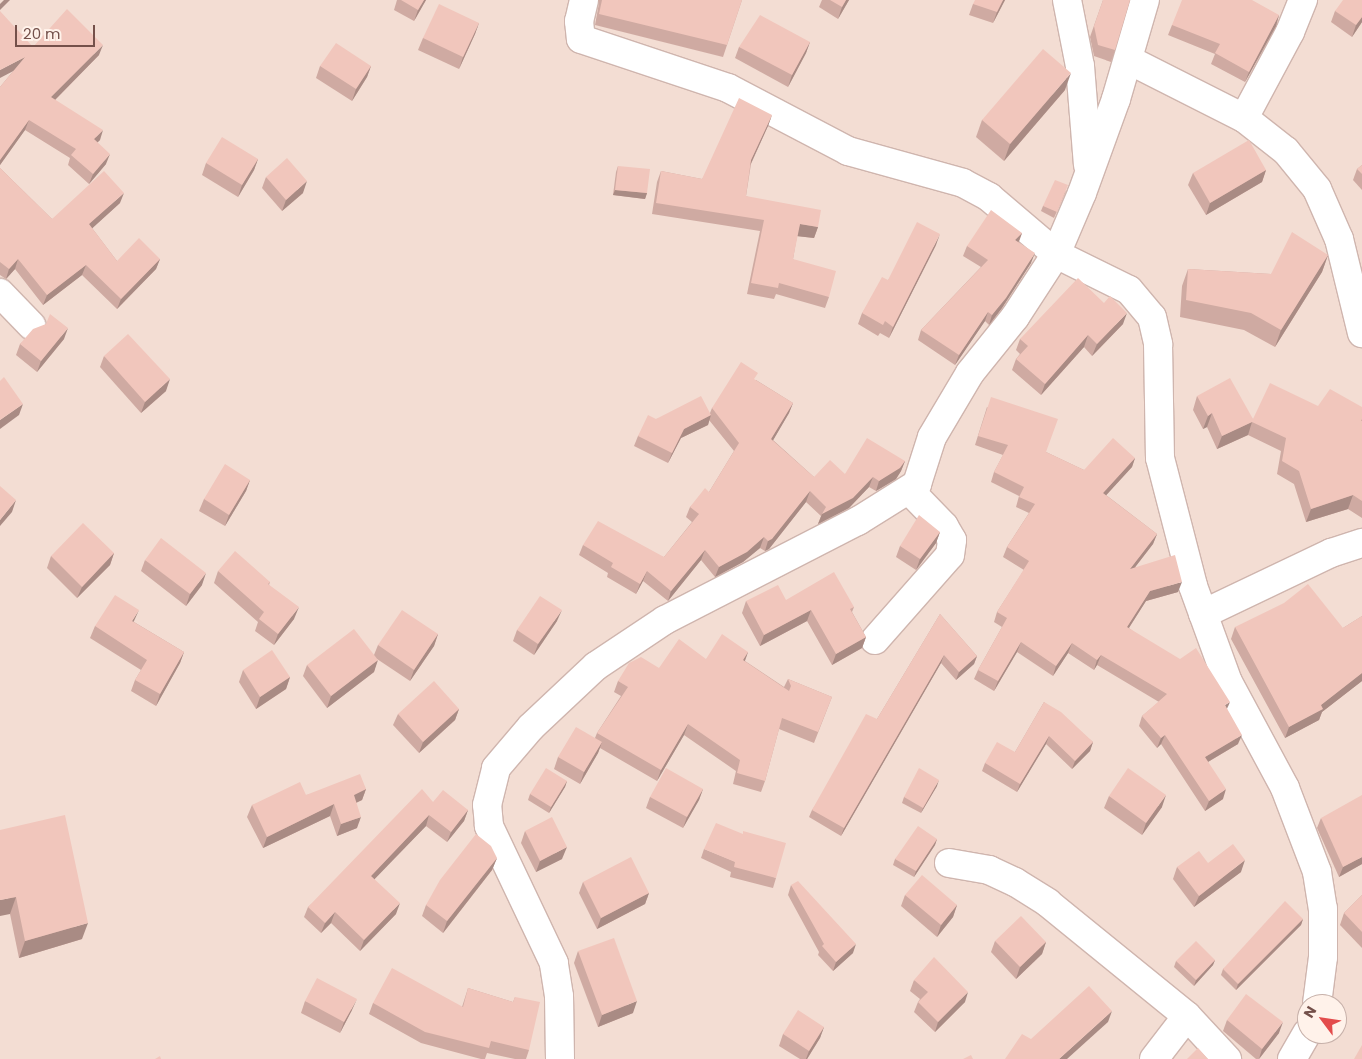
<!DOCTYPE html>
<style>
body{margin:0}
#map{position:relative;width:1362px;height:1059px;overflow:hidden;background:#fcede4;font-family:Poppins,sans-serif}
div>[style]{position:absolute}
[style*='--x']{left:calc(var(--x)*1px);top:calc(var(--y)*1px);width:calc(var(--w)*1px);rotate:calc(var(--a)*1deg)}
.residential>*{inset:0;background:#f3ddd3}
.roads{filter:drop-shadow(1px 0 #cfb5ae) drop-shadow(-1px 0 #cfb5ae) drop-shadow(0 1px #cfb5ae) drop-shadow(0 -1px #cfb5ae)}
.minor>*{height:28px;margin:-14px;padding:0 14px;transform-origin:14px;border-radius:14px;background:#fff}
.wall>*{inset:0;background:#cfaaa2}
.shaded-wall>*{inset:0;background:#a98b84}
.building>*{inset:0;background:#f1c6bc}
span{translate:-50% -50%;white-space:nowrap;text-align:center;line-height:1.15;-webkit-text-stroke:4.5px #fff2ea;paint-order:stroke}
.north{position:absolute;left:1297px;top:994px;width:50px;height:50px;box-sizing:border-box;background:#fff2ea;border:1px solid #c7b1aa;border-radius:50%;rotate:301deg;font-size:14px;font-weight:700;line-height:20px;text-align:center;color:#74504a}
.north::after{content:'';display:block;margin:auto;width:18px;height:22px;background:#e34c4c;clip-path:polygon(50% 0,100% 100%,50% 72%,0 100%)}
.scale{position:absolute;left:15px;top:25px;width:80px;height:22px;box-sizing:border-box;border:2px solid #74504a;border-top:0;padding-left:6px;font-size:15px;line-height:18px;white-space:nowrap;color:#74504a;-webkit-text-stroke:4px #fff2ea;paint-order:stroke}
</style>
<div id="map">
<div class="residential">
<i style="clip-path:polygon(evenodd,0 0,1362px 0,1362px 1059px,0 1059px,0 0,1307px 1004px,1337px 1004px,1337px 1034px,1307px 1034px,1307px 1004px)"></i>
</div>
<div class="roads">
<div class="minor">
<i style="--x:584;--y:0;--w:22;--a:103"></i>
<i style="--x:579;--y:21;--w:18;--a:84"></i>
<i style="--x:581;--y:39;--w:155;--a:18.4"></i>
<i style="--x:728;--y:88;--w:136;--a:27.7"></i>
<i style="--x:848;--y:151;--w:119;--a:15.5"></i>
<i style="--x:963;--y:183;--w:30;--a:28"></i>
<i style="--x:989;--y:197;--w:88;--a:40.4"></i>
<i style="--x:1056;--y:254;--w:81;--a:26.3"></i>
<i style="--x:1129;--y:290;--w:35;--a:50"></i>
<i style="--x:1152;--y:317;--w:28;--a:77"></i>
<i style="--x:1158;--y:344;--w:114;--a:89"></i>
<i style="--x:1160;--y:458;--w:132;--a:75.5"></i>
<i style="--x:1193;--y:586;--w:102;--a:70"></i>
<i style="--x:1228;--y:682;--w:120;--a:61.7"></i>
<i style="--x:1285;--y:788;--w:90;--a:69.1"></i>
<i style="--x:1317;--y:872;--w:37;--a:81"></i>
<i style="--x:1323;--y:909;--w:48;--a:90"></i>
<i style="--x:1323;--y:957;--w:47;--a:97.3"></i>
<i style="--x:1067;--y:0;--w:67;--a:78.9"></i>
<i style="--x:1080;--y:66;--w:99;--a:85.4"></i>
<i style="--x:1129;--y:60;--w:129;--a:26.8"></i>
<i style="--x:1244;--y:118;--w:53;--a:38.2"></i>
<i style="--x:1286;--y:151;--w:49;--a:50.8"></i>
<i style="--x:1317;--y:189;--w:55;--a:66.3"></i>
<i style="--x:1339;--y:239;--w:97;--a:76.3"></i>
<i style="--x:1244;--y:118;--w:98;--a:-61.9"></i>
<i style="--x:1290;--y:32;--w:35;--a:-68"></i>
<i style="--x:0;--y:293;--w:45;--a:45.9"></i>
<i style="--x:1203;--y:614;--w:142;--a:-25.5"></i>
<i style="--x:1331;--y:553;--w:33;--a:-18"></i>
<i style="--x:875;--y:640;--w:113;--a:-48.6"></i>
<i style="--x:950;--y:555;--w:15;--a:-82"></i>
<i style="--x:952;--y:540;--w:16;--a:-120"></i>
<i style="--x:944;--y:526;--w:49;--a:-134.2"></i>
<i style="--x:949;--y:863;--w:41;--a:9.9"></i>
<i style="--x:989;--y:870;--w:29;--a:25"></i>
<i style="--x:1015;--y:882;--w:39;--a:32"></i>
<i style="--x:1048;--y:903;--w:179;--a:39.1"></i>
<i style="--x:1187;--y:1016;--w:59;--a:47.1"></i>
<i style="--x:560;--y:1059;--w:63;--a:-90.9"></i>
<i style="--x:559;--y:996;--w:33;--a:-99"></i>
<i style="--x:554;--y:963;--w:152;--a:-115.4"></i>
<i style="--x:489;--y:826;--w:21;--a:-95"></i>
<i style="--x:487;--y:805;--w:38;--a:-76"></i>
<i style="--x:496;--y:768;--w:54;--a:-49.5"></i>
<i style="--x:531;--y:727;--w:89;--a:-43.2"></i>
<i style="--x:596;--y:666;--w:83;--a:-33.7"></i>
<i style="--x:665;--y:620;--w:217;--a:-27.2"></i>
<i style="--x:858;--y:521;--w:70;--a:-32.1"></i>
<i style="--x:917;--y:484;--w:49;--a:-72.3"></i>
<i style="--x:932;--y:437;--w:74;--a:-59.3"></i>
<i style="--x:970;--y:373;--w:72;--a:-51.2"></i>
<i style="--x:1015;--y:317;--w:75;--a:-56.9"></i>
<i style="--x:1056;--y:254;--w:66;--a:-66.9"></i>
<i style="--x:1082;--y:193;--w:100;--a:-70.1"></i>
<i style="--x:1116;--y:99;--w:103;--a:-73.7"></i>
<i style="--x:1154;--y:1059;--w:54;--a:-52.5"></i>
<i style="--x:1292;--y:1059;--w:30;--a:-60"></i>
</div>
</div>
<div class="wall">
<i style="clip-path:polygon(397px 0,426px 0,414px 21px,394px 10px)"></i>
<i style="clip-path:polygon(598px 0,742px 0,723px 57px,595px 25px,599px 3px)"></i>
<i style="clip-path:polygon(822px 0,849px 0,838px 19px,819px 7px)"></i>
<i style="clip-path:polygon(1005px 0,993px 23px,969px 15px,973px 4px)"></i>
<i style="clip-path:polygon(1103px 0,1130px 0,1115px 50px,1111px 62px,1094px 56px,1090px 37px)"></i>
<i style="clip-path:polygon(1362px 0,1362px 22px,1352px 37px,1331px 22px,1335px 11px)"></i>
<i style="clip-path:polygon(1279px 15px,1276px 26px,1245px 82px,1211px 64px,1215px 54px,1168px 35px,1172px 25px)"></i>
<i style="clip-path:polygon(479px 23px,475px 34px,459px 69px,418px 50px,423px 38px)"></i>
<i style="clip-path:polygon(810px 42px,806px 53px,788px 87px,735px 58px,739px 47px)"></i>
<i style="clip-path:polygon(33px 47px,99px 55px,55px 100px,100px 140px,97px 143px,106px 164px,89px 184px,68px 165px,70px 158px,25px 130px,0 165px,0 87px)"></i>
<i style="clip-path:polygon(320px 66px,371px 66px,367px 77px,352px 101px,316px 78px)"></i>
<i style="clip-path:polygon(1065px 90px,1004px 161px,976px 137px,982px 120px)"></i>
<i style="clip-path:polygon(772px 115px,768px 126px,751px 164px,746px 196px,818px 227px,814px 238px,797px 236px,793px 259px,829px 297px,825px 308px,776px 294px,774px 299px,747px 294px,760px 231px,652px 214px,657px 182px,661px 171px,702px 179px)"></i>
<i style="clip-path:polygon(258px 159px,254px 170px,238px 197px,202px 175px,206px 163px)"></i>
<i style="clip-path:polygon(1362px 165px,1362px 190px,1353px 180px,1357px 169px)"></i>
<i style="clip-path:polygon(618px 166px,647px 193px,645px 199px,613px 195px,616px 172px)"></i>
<i style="clip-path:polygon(0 168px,52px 219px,120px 203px,92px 228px,117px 261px,160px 259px,156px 269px,117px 309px,82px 275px,43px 305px,15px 269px,6px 279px,0 275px)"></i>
<i style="clip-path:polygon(1266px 170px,1262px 182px,1206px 215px,1188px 185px,1193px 173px)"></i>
<i style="clip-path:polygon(266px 177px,303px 193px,282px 211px,262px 188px)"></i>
<i style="clip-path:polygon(1066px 191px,1054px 218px,1041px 211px,1043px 206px)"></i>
<i style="clip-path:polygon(1022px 233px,1019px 242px,1031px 263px,1002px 308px,989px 325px,985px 321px,955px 365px,918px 340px,921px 330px,981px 267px,963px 256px,967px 246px)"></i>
<i style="clip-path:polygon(936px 245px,889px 338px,880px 333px,878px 336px,858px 324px,862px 313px,888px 280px)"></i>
<i style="clip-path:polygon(1328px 255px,1322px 272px,1275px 347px,1244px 330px,1180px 317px,1182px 286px,1188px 269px,1271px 274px)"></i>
<i style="clip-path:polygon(46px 324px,64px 339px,37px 372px,16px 355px,20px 344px)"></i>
<i style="clip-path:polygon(1123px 324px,1092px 356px,1084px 347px,1041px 395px,1012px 370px,1016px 359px,1020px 354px,1016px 350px,1020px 339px)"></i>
<i style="clip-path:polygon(104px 356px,166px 391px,141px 413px,100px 367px)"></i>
<i style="clip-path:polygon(756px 380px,793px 403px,789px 413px,773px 440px,814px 477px,845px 474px,905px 461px,901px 471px,896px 479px,876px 491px,869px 487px,849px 508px,818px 524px,821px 516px,806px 502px,769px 549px,765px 551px,760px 548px,743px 562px,715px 577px,701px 560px,668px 601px,643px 581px,636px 594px,607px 577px,608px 573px,579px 555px,583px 545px,664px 557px,692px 522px,686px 517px,690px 507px,709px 492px,734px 451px,709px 420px,708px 425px,681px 438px,668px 463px,634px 446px,638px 436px,656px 419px,710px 413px,712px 408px)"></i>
<i style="clip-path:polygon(1197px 396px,1253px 419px,1318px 406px,1362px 407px,1362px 518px,1348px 509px,1306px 522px,1294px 484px,1277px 474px,1281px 451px,1248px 435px,1217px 449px,1207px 427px,1203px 429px,1193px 410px)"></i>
<i style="clip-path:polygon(987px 407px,1046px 452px,1084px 470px,1135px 458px,1132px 467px,1106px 495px,1157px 534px,1153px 544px,1135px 567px,1178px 592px,1146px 601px,1129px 628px,1227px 709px,1238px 744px,1208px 762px,1223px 799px,1205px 811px,1161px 744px,1157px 748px,1139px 726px,1142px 716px,1159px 702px,1097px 665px,1094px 670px,1068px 653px,1053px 676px,1017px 652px,994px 691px,974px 679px,978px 670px,1002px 627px,994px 622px,997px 612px,1024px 570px,1003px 557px,1007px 547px,1029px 513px,1016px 507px,1019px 496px,991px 482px,994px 472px,1003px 455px,975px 445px)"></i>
<i style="clip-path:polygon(250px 480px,246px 491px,225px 526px,199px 511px,204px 499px)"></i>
<i style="clip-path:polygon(940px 532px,936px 543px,916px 570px,896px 557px,900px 546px)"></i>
<i style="clip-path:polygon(114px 553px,110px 565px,77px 598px,47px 568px,51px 556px)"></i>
<i style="clip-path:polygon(145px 560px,202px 585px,186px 606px,141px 571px)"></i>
<i style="clip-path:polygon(218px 571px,270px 582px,269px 585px,294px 619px,274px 645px,255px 631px,258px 622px,214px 583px)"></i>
<i style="clip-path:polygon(786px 600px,854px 607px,852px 612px,866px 637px,862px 648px,832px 665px,807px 621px,760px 646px,742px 613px,746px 601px)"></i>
<i style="clip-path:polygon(940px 614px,977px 656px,974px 664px,956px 680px,941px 663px,841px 836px,809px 817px,812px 810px,877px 719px)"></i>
<i style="clip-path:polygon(1362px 616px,1362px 681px,1322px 712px,1319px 720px,1285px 738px,1231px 639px,1235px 627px,1343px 628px)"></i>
<i style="clip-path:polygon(557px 621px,534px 655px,513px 641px,517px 630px)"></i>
<i style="clip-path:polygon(134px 622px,184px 652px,180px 663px,156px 706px,131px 691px,135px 680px,141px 670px,90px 638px,95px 626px)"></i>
<i style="clip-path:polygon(438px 634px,434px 646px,410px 681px,377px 659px,374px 672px,327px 708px,303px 676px,307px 665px,374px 655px,378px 645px)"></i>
<i style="clip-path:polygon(748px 652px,745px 661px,784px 687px,788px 679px,832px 697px,814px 743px,779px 729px,765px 781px,761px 792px,733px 784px,736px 771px,684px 735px,657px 781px,600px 748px,598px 753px,580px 784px,554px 769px,558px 757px,595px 738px,597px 733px,621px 696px,614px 692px,618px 681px,659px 668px,706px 659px)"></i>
<i style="clip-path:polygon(243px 670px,290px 677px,286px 689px,256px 709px,239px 682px)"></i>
<i style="clip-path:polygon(1044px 702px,1093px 742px,1090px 751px,1072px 769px,1046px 744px,1017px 792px,982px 771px,985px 763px,1015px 752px)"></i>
<i style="clip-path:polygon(459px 709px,455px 720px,419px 753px,393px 725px,398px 714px)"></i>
<i style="clip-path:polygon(567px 781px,565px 787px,549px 813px,528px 800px,530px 794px)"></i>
<i style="clip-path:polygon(937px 786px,921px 813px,902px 803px,904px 797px)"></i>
<i style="clip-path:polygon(366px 789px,362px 800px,356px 803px,357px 828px,337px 836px,330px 816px,263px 848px,247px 817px,252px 805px,306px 795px)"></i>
<i style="clip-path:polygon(703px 789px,699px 800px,683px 828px,646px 808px,650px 797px)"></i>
<i style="clip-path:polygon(1109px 796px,1162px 807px,1142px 835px,1104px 808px)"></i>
<i style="clip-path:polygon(433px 802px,468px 810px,464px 821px,447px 842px,426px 826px,374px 879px,396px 914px,360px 951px,331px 923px,321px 933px,304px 917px,308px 907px)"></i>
<i style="clip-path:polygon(1321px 818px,1362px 864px,1339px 877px,1317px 828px)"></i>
<i style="clip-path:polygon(0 830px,82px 939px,19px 958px,10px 914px)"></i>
<i style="clip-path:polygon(525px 831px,562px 859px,536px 872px,521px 843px)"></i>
<i style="clip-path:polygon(937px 839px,935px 845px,914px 877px,893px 865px,895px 859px)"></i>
<i style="clip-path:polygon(704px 849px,776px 878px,773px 888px,730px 877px,731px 872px,701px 858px)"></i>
<i style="clip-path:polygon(497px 858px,492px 870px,443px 933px,422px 916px,426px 905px)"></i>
<i style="clip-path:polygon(1208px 863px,1241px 872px,1194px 907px,1173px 879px,1177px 867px)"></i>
<i style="clip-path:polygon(583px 882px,649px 893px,645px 904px,597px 929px,579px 893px)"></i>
<i style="clip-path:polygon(791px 885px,853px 953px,833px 971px,818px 955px,819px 952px,788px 895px)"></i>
<i style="clip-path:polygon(905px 895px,957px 905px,953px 917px,937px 937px,901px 906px)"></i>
<i style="clip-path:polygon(1362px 895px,1362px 948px,1340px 925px,1344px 913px)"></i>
<i style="clip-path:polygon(1303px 919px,1301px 925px,1236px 990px,1221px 975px,1223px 969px)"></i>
<i style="clip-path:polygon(995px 941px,1046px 942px,1042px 954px,1016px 979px,991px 952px)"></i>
<i style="clip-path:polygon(578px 951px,633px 1013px,598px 1027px,574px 963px)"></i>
<i style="clip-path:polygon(1215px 960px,1213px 965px,1194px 986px,1174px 967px,1176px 961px)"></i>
<i style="clip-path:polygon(914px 980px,965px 1002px,935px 1032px,914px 1012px,918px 1002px,920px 999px,910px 991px)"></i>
<i style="clip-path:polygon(468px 988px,513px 1002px,515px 997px,529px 1050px,526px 1059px,515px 1059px,487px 1053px,485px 1059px,481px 1059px,421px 1043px,369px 1014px,373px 1003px,462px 1007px)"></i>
<i style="clip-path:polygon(305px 1001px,352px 1010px,340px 1033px,301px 1013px)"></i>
<i style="clip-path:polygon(1227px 1020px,1279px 1033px,1259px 1059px,1256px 1059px,1223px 1031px)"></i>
<i style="clip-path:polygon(824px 1027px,820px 1038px,807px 1059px,800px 1059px,779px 1046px,783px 1034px)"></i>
</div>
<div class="shaded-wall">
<i style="clip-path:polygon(4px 0,10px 0,0 10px,0 4px)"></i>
<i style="clip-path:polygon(424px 0,426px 0,414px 21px,418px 10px)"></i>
<i style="clip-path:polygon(846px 0,849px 0,838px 19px,842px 7px)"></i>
<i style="clip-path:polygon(1003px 0,1005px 0,993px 23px,997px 12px)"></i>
<i style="clip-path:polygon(1279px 15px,1276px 26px,1245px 82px,1249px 72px)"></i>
<i style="clip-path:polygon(1362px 17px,1362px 22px,1352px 37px,1356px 25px)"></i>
<i style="clip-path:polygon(479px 23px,475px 34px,459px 69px,463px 57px)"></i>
<i style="clip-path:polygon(810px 42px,806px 53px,788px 87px,792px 75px)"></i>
<i style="clip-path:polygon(103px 45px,99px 55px,48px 107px,51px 97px)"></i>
<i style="clip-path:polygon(25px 57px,21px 67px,0 78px,0 70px)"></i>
<i style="clip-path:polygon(371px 66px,367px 77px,352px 101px,356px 89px)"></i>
<i style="clip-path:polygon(1071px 73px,1065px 90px,1004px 161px,1010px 144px)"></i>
<i style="clip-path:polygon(772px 115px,768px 126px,747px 172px,751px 160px)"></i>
<i style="clip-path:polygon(29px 120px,25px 130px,0 165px,0 160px)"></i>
<i style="clip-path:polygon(103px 130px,100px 140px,90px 149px,94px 139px)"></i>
<i style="clip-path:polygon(110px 154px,106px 164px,89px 184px,93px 174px)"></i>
<i style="clip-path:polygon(258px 159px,254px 170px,238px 197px,242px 185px)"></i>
<i style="clip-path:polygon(1266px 170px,1262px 182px,1206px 215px,1210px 203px)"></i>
<i style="clip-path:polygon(307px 181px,303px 193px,282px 211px,286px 200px)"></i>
<i style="clip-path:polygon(615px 190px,647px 193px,645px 199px,613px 195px)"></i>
<i style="clip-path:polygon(124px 193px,120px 203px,86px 234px,89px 224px)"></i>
<i style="clip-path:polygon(800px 224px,818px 227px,814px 238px,796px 236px)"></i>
<i style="clip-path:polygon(1022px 233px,1018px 243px,1015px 240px)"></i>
<i style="clip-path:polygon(940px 234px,936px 245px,889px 338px,893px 327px)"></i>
<i style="clip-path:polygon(1035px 253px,1031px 263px,1002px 308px,989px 325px,992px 315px)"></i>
<i style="clip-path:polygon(1328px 255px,1322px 272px,1275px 347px,1281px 330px)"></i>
<i style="clip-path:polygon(18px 259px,15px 269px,6px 279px,9px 269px)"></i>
<i style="clip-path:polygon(160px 259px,156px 269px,117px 309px,121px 299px)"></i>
<i style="clip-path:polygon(86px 265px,82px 275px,43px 305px,47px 295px)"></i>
<i style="clip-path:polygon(988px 312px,985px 321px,955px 365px,959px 355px)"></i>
<i style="clip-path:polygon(1127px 313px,1123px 324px,1092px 356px,1097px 344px)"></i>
<i style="clip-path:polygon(68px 328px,64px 339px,37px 372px,41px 361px)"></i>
<i style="clip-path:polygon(1088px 335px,1084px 347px,1041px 395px,1045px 384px)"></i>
<i style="clip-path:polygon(170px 379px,166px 391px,141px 413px,145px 402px)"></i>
<i style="clip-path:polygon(793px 403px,789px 413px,768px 449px,771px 439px)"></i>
<i style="clip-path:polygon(23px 404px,19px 415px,0 429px,0 420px)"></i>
<i style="clip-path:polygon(1212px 413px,1207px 427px,1203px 429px,1208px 416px)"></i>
<i style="clip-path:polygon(711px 415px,708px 425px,681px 438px,668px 463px,672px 453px,684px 429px)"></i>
<i style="clip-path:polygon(1252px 422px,1248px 435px,1217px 449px,1222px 436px)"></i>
<i style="clip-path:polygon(1135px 458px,1132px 467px,1100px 502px,1103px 493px)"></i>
<i style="clip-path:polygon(905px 461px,901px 471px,896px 479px,876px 491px,879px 481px)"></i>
<i style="clip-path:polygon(873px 477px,869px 487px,849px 508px,818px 524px,822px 514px)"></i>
<i style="clip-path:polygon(250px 480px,246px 491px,225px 526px,229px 515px)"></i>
<i style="clip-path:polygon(810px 491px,806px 502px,769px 549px,765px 551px,768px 541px)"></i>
<i style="clip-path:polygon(1353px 495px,1348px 509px,1306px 522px,1311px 509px)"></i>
<i style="clip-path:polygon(16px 500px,12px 512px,0 526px,0 520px)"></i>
<i style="clip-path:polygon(940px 532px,936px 543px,916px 570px,920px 559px)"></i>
<i style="clip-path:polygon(1157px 534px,1153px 544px,1126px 579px,1130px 569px)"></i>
<i style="clip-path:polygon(764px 537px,760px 548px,743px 562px,715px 577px,719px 567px)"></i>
<i style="clip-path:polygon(705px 550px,701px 560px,668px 601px,671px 591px)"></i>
<i style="clip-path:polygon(114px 553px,110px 565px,77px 598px,82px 587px)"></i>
<i style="clip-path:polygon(647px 571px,643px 581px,636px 594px,640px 584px)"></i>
<i style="clip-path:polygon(206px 573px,202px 585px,186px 606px,190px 594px)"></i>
<i style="clip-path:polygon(1182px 582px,1178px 592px,1146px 601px,1123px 637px,1127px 627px,1150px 591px)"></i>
<i style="clip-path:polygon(299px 607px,294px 619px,274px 645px,278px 634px)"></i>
<i style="clip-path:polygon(139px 610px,134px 621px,128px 632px,132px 621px)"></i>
<i style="clip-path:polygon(562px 610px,557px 621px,534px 655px,538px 644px)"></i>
<i style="clip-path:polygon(811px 610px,807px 621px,760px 646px,764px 635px)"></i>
<i style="clip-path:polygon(438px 634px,434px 646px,410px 681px,414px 670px)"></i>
<i style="clip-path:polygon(866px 637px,862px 648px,832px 665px,836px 654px)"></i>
<i style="clip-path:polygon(1021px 642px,1017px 652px,994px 691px,998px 681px)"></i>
<i style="clip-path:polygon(1072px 643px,1068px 653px,1053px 676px,1056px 666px)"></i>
<i style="clip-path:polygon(184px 652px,180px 663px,156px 706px,160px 694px)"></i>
<i style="clip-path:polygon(748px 652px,744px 663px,743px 660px)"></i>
<i style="clip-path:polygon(944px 655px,941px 663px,841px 836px,844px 828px)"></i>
<i style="clip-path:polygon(1101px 655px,1097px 665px,1094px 670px,1097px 660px)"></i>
<i style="clip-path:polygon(977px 656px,974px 664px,956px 680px,959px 672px)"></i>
<i style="clip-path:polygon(378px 660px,374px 672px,327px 708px,331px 696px)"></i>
<i style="clip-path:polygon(1362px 673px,1362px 681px,1322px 712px,1319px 720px,1285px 738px,1289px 727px,1321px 705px)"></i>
<i style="clip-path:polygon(290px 677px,286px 689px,256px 709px,260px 697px)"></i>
<i style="clip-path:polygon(1230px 702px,1226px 711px,1225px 705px)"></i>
<i style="clip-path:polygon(459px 709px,455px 720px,419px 753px,423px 742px)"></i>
<i style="clip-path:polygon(688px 724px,684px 735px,657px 781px,661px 770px)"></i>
<i style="clip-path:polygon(1165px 735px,1161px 744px,1157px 748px,1161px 738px)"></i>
<i style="clip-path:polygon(1242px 735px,1238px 744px,1201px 766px,1205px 757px)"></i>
<i style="clip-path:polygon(1049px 736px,1046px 744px,1017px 792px,1020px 784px)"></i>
<i style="clip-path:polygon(602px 742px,598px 753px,580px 784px,584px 772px)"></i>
<i style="clip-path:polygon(1093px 742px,1090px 751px,1072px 769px,1075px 761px)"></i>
<i style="clip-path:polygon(939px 780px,937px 786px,921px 813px,923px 808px)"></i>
<i style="clip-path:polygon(567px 781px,565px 787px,549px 813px,551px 807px)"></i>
<i style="clip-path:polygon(366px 789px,362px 800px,349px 806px,354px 795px)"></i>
<i style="clip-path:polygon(703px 789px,699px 800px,683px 828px,687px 817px)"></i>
<i style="clip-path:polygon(1226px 789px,1223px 799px,1205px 811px,1209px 801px)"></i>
<i style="clip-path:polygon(1166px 795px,1162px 807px,1142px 835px,1146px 823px)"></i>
<i style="clip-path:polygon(334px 804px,330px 816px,263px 848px,267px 837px)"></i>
<i style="clip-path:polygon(468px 810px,464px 821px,447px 842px,451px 832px)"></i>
<i style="clip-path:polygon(429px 815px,426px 826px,367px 887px,371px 876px)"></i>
<i style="clip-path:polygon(361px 817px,357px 828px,337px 836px,341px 824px)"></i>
<i style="clip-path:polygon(937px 839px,935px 845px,914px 877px,916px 871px)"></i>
<i style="clip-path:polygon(567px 847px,562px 859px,536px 872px,540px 861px)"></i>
<i style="clip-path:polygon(1362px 857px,1362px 864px,1339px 877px,1343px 867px)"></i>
<i style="clip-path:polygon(497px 858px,492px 870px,443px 933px,447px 921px)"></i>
<i style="clip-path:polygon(1245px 860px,1241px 872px,1194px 907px,1199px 896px)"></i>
<i style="clip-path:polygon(649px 893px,645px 904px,597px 929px,601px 918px)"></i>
<i style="clip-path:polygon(16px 897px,10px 914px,0 916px,0 900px)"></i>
<i style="clip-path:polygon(400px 903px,396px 914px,360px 951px,364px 940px)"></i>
<i style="clip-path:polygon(957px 905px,953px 917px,937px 937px,941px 925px)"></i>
<i style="clip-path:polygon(335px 912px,331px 923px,321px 933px,325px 923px)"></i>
<i style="clip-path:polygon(1303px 919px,1301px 925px,1236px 990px,1238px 984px)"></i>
<i style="clip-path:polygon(88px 923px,82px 939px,19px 958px,25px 941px)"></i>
<i style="clip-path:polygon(1046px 942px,1042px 954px,1016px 979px,1020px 967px)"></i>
<i style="clip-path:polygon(856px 944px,853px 953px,833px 971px,836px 962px)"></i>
<i style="clip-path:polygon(1215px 960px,1213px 965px,1194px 986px,1196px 980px)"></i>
<i style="clip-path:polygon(968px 992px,965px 1002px,935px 1032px,938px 1022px)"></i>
<i style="clip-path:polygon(357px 999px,352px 1010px,340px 1033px,344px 1022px)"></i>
<i style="clip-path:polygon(637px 1001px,633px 1013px,598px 1027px,602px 1015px)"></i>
<i style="clip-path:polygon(1112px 1011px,1108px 1022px,1067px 1059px,1059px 1059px)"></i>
<i style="clip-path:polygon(1283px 1022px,1279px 1033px,1259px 1059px,1262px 1049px)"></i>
<i style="clip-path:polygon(824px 1027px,820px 1038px,807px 1059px,806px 1059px,809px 1051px)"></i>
</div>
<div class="building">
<i style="clip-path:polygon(401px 0,424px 0,418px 10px)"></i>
<i style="clip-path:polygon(602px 0,742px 0,727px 45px,599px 14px)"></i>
<i style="clip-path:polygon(830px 0,846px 0,842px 7px)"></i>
<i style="clip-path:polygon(975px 0,1003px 0,997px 12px,973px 4px)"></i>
<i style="clip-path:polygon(1103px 0,1130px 0,1115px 50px,1098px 45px,1094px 26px)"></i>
<i style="clip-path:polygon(1182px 0,1252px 0,1279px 15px,1249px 72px,1215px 53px,1220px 44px,1172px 25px)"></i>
<i style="clip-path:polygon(1343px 0,1362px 0,1362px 17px,1356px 25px,1335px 11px)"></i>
<i style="clip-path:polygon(439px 4px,479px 23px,463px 57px,423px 38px)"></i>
<i style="clip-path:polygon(67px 9px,103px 45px,51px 97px,103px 130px,94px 139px,110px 154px,93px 174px,71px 155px,76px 149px,29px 120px,0 160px,0 87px,25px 57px,0 70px,0 11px,33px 47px)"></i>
<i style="clip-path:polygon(760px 15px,810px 42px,792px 75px,739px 47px)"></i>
<i style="clip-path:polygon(336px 43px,371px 66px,356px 89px,320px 66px)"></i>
<i style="clip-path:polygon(1043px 49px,1071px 73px,1010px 144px,982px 120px)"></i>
<i style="clip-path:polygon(739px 98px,772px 115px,751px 160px,746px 196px,821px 210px,818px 227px,800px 224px,793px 259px,836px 271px,829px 297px,779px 283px,778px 288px,751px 283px,764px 220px,656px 203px,661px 171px,702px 179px)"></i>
<i style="clip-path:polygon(222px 137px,258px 159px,242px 185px,206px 163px)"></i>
<i style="clip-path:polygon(1249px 140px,1266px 170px,1210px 203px,1193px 173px)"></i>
<i style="clip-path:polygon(287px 158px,307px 181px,286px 200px,266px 177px)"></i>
<i style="clip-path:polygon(1362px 165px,1362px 174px,1357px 169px)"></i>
<i style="clip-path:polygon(618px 166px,650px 169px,647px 193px,615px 190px)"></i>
<i style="clip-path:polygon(0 168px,52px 219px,104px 171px,124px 193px,89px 224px,117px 261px,139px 238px,160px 259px,121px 299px,86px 265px,47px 295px,18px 259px,9px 269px,0 262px)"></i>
<i style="clip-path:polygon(1055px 180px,1068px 185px,1057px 212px,1043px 206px)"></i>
<i style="clip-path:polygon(991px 210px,1022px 233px,1015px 240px,1035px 253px,1006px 298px,992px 315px,988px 312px,959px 355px,921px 330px,988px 260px,967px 246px)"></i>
<i style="clip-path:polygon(917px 222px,940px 234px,893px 327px,885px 321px,883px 325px,862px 313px,882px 277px,888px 280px)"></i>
<i style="clip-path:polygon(1292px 232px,1328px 255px,1281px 330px,1251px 313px,1186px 300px,1188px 269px,1271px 274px)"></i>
<i style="clip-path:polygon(1078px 278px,1104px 303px,1110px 296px,1127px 313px,1097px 344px,1088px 335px,1045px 384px,1016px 359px,1028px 346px,1020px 339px)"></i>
<i style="clip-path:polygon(50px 314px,68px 328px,41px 361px,20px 344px,33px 329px,46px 324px)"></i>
<i style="clip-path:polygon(128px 334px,170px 379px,145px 402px,104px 356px)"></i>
<i style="clip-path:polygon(741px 362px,758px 373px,754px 379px,793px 403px,771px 439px,814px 477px,830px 460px,845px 474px,867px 438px,905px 461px,900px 468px,879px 481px,873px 477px,853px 498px,822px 514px,826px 507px,810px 491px,772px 539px,768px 541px,764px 537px,747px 552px,719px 567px,705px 550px,671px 591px,647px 571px,640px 584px,611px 567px,613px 563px,583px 545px,598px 521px,664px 557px,699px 514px,690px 507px,705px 488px,709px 492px,739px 443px,712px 408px)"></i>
<i style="clip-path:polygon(4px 377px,23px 404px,0 420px,0 381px)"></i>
<i style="clip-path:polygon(1230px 378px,1253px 419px,1270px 383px,1318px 406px,1330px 389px,1362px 407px,1362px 419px,1361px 421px,1362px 421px,1362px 501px,1353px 495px,1311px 509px,1299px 471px,1282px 461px,1286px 438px,1252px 422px,1222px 436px,1212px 413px,1208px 416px,1197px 396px)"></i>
<i style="clip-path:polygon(701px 396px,711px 415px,684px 429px,672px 453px,638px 436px,648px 415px,656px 419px)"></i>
<i style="clip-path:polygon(991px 397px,1058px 419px,1046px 452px,1084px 470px,1113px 438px,1135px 458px,1103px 493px,1157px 534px,1130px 569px,1175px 555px,1182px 582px,1150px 591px,1127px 627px,1180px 659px,1196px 648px,1230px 702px,1225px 705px,1242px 735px,1205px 757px,1226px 789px,1209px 801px,1165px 735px,1161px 738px,1142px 716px,1167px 694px,1101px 655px,1097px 660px,1072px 643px,1056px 666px,1021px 642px,998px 681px,978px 670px,1007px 618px,997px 612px,1029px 561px,1007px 547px,1035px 504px,1019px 497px,1024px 487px,994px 472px,1008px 445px,978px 436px)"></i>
<i style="clip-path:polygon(225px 464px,250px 480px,229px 515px,204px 499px)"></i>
<i style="clip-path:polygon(0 486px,16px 500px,0 520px)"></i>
<i style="clip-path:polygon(919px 515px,940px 532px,920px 559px,900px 546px)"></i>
<i style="clip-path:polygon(83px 523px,114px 553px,82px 587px,51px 556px)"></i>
<i style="clip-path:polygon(161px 538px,206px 573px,190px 594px,145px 560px)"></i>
<i style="clip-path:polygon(235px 551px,270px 582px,268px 584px,299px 607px,278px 634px,259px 619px,264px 612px,218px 571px)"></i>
<i style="clip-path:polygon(834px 572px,854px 607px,850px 609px,866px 637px,836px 654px,811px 610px,764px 635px,746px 601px,778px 585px,786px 600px)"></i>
<i style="clip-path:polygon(1308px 584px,1343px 628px,1362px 616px,1362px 673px,1321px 705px,1323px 709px,1289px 727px,1235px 627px,1284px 603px)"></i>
<i style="clip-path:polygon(115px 595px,139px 610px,132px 621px,184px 652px,160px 694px,135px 680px,147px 660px,95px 626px)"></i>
<i style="clip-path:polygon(540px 596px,562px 610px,538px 644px,517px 630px)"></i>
<i style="clip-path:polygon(402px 610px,438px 634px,414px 670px,378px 645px)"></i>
<i style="clip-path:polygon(940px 614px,977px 656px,959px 672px,944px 655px,844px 828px,812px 810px,866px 714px,877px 719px)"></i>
<i style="clip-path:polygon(354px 629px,378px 660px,331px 696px,307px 665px)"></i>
<i style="clip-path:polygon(722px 634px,748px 652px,743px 660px,789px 691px,791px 686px,788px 679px,832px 697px,818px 732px,782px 718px,765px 781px,737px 773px,740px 760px,688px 724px,661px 770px,597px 733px,628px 687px,618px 681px,629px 663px,641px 657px,659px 668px,679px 639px,706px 659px)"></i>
<i style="clip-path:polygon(272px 650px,290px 677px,260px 697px,243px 670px)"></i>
<i style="clip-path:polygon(434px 681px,459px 709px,423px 742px,398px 714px)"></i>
<i style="clip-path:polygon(1044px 702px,1061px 712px,1093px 742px,1075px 761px,1049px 736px,1020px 784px,985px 763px,997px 742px,1015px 752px)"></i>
<i style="clip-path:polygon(576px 727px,602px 742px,584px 772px,558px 757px)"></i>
<i style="clip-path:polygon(546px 768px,567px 781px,551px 807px,530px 794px)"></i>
<i style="clip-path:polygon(666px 768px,703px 789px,687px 817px,650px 797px)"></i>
<i style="clip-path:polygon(919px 768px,939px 780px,923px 808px,904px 797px)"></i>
<i style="clip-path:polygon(1128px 768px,1166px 795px,1146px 823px,1109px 796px)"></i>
<i style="clip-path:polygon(360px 774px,366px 789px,354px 795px,361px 817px,341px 824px,334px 804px,267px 837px,252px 805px,300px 782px,306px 795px)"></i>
<i style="clip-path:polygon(422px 789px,433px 802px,443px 790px,468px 810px,451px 832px,429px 815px,371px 876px,400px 903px,364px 940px,335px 912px,325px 923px,308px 907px)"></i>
<i style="clip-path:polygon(1362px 795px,1362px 857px,1343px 867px,1321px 818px)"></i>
<i style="clip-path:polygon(65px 815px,88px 923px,25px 941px,16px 897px,0 900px,0 830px)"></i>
<i style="clip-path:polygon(552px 817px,567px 847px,540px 861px,525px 831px)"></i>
<i style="clip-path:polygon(716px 823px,743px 834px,743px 831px,786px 843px,776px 878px,734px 867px,735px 862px,704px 849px)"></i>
<i style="clip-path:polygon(918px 826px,937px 839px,916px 871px,895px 859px)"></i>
<i style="clip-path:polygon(476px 834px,491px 846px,497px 858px,447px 921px,426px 905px,440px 880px)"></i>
<i style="clip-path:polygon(1233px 844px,1245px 860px,1199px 896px,1177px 867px,1199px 851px,1208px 863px)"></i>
<i style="clip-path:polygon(631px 857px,649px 893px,601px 918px,583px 882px)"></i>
<i style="clip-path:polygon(922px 875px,957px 905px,941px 925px,905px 895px)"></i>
<i style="clip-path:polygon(798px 881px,856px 944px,836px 962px,822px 946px,824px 944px,791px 885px)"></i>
<i style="clip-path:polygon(1362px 895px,1362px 932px,1344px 913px)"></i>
<i style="clip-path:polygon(1285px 901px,1303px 919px,1238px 984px,1223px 969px)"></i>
<i style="clip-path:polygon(1021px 916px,1046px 942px,1020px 967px,995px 941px)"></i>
<i style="clip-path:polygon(614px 938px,637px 1001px,602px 1015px,578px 951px)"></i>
<i style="clip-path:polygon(1196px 941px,1215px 960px,1196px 980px,1176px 961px)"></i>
<i style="clip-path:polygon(934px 957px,968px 992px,938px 1022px,918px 1002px,928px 992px,914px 980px)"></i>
<i style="clip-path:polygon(392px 968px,463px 1007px,468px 988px,513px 1002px,515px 997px,540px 1002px,529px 1050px,491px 1041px,489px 1048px,425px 1032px,373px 1003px)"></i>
<i style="clip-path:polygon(317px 978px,357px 999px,344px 1022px,305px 1001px)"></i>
<i style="clip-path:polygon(1089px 986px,1112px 1011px,1059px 1059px,1005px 1059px,1022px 1034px,1031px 1039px)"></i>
<i style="clip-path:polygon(1246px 994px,1283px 1022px,1262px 1049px,1227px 1020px)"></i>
<i style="clip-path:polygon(798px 1010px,824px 1027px,809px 1051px,783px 1034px)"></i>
<i style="clip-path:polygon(1362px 1045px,1362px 1059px,1354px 1059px)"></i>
<i style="clip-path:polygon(1198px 1048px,1208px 1059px,1187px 1059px)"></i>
<i style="clip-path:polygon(971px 1055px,973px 1059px,963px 1059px)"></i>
<i style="clip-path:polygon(160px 1056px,161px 1059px,155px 1059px)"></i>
</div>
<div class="north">N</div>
<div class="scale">20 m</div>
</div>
